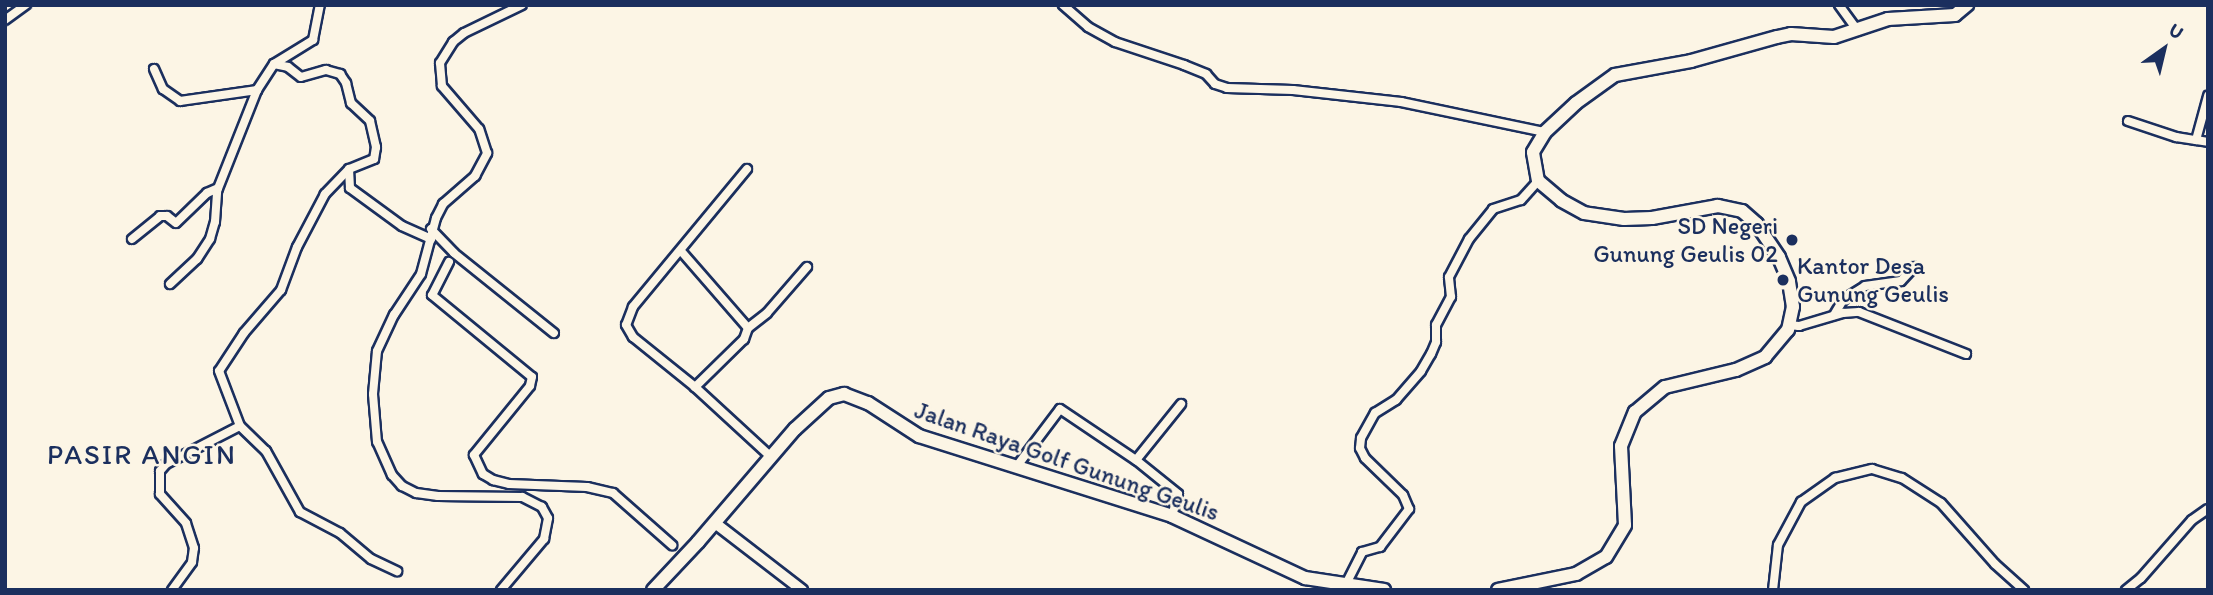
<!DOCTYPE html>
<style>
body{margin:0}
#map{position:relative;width:2213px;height:595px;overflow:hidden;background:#fcf5e5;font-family:Itim,sans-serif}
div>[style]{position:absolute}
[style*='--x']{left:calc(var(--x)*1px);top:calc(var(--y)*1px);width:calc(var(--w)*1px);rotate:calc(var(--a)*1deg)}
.roads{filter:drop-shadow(2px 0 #1b2f5e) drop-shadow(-2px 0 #1b2f5e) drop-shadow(0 2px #1b2f5e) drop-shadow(0 -2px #1b2f5e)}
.minor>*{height:8px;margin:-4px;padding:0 4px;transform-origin:4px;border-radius:4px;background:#fcf5e5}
.tertiary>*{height:10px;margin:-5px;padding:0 5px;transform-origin:5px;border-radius:5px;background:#fcf5e5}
.secondary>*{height:12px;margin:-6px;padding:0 6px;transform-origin:6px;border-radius:6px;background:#fcf5e5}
.dots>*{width:19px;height:19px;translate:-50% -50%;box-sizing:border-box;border:4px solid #fcf5e5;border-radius:50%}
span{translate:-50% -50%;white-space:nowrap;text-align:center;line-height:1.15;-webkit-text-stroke:5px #fcf5e5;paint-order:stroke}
.poi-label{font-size:24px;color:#1b2f5e}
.right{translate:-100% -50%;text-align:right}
.left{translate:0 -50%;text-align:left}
.street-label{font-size:24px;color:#1b2f5e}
.quarter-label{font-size:28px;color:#1b2f5e;letter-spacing:2px}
.frame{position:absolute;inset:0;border:7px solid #1b2f5e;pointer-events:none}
.north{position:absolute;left:2129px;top:14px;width:70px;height:70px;-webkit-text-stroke:5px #fcf5e5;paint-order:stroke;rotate:34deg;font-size:19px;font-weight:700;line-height:28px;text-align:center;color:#1b2f5e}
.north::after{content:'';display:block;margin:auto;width:24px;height:32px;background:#1b2f5e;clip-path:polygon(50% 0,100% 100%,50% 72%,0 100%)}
</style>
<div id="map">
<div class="roads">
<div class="minor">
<i style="--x:1063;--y:5;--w:33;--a:41"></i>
<i style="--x:1088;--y:27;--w:31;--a:29"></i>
<i style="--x:1115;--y:42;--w:73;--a:18.4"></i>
<i style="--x:1184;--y:65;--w:24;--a:22"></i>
<i style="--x:1206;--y:74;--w:13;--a:48"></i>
<i style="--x:1215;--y:84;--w:13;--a:18"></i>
<i style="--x:1227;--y:88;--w:66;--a:1.7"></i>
<i style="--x:1293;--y:90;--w:109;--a:6.3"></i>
<i style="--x:1401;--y:102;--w:147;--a:11.8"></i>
<i style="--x:1839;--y:5;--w:32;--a:54"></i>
<i style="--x:5;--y:20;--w:26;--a:-36"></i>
<i style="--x:274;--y:64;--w:14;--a:12"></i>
<i style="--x:288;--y:67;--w:16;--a:38"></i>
<i style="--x:301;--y:77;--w:26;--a:-16"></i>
<i style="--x:326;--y:70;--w:15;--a:16"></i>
<i style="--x:340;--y:74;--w:11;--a:56"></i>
<i style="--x:346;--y:83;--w:21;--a:76"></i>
<i style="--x:351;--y:103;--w:26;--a:43"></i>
<i style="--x:370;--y:121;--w:27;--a:77"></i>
<i style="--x:376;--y:147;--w:12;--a:99"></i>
<i style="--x:374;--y:159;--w:27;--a:158"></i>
<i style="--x:349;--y:169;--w:19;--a:87"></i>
<i style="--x:350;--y:188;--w:64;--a:36.2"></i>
<i style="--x:402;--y:226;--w:32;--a:24"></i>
<i style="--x:154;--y:69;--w:22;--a:66"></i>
<i style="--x:163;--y:89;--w:21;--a:35"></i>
<i style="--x:180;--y:101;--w:78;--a:-8.1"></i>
<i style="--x:2128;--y:121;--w:51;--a:18.4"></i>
<i style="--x:2176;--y:137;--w:20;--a:9"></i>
<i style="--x:2196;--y:140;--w:46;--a:-74.7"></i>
<i style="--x:2196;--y:140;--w:12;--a:9"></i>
<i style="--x:349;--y:169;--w:35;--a:134"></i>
<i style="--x:325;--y:194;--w:60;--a:117.8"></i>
<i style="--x:297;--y:247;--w:46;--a:110.4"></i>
<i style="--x:281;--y:290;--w:57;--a:130.7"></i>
<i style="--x:244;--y:333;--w:45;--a:123.3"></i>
<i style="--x:219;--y:371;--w:59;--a:69.1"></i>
<i style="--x:240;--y:426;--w:36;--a:44"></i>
<i style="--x:266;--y:451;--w:70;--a:60.9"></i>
<i style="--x:300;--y:512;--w:45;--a:27.7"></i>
<i style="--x:340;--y:533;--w:40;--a:40"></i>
<i style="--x:371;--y:559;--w:29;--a:25"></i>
<i style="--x:747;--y:169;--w:179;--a:129.6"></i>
<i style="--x:633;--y:307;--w:19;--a:111"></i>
<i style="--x:626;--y:325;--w:14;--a:60"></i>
<i style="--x:633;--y:337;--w:80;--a:38.9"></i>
<i style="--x:695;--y:387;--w:103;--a:42.6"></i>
<i style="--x:431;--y:229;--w:33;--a:46"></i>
<i style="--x:454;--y:253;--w:128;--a:38.7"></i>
<i style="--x:132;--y:239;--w:36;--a:-39"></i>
<i style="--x:160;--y:216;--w:7;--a:0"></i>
<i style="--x:167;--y:216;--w:11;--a:38"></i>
<i style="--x:176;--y:223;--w:43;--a:-44.1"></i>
<i style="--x:207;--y:193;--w:12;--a:-24"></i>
<i style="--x:681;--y:251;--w:102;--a:49"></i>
<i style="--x:748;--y:328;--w:12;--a:110"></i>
<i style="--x:744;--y:339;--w:69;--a:135.6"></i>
<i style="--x:449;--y:262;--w:37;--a:117"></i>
<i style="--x:432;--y:295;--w:129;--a:39.4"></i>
<i style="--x:532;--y:377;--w:9;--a:103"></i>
<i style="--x:530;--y:386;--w:89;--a:129.1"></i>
<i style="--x:474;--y:455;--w:21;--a:65"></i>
<i style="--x:483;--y:474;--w:12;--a:31"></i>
<i style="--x:493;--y:480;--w:16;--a:14"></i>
<i style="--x:509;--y:484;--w:78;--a:2.2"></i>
<i style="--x:587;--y:487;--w:27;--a:13"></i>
<i style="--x:613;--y:493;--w:79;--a:41.4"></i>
<i style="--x:170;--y:284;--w:37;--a:-43"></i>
<i style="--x:197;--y:259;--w:24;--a:-57"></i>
<i style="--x:210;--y:239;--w:18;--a:-74"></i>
<i style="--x:215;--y:222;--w:31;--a:-86"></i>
<i style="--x:217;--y:191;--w:109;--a:-68.4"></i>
<i style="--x:257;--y:90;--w:31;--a:-57"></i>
<i style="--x:274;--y:64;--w:46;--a:-31.6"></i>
<i style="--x:313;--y:40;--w:36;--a:-79"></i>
<i style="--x:1834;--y:315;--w:17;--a:-59"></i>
<i style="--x:1843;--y:300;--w:26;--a:-32"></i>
<i style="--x:1865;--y:286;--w:36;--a:-8"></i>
<i style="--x:1901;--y:281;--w:19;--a:-47"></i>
<i style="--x:1789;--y:325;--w:10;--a:6"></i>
<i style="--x:1799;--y:326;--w:46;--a:-16.5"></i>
<i style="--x:1843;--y:313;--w:16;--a:-4"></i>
<i style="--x:1859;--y:312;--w:115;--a:21.4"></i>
<i style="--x:748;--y:328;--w:24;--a:-38"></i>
<i style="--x:767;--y:313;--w:61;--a:-49"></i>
<i style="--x:1136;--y:460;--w:72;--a:-51.2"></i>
<i style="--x:1017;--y:466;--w:71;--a:-53"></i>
<i style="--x:1060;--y:409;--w:92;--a:33.9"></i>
<i style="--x:1136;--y:460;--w:54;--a:39"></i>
<i style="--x:1178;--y:494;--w:23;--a:105"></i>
<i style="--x:1346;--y:584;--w:36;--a:-63"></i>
<i style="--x:1362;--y:552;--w:19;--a:-16"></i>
<i style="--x:1380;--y:547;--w:48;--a:-52.7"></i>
<i style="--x:1409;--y:509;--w:15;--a:-113"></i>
<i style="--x:1403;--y:495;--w:53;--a:-135.8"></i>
<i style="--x:1365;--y:458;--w:11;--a:-117"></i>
<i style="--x:1360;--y:448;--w:10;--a:-84"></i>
<i style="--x:1361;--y:438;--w:29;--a:-61"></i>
<i style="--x:1375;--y:413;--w:25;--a:-32"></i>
<i style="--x:1396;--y:400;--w:38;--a:-49"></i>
<i style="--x:1421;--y:371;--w:20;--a:-60"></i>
<i style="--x:1431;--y:354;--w:13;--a:-67"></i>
<i style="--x:1436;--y:342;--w:17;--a:-90"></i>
<i style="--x:1436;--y:325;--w:32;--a:-62"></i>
<i style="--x:1451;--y:297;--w:20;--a:-96"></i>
<i style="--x:1449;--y:277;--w:43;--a:-62.2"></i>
<i style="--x:1469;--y:239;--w:38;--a:-51"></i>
<i style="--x:1493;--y:209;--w:29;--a:-18"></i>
<i style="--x:1521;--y:200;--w:25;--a:-48"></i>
<i style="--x:172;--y:590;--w:34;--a:-54"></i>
<i style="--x:192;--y:562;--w:14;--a:-82"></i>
<i style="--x:194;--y:548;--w:26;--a:-108"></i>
<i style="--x:186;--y:523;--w:39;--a:-132"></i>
<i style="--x:160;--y:494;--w:23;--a:-90"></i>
<i style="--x:160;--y:471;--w:9;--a:-49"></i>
<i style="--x:166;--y:464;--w:83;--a:-27.2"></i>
<i style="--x:501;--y:590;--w:67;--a:-49.9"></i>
<i style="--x:544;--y:539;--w:21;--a:-79"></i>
<i style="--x:548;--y:518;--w:13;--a:-119"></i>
<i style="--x:542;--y:507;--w:22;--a:-153"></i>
<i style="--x:522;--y:497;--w:84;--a:-179.3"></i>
<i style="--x:438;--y:496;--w:22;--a:-172"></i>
<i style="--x:416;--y:493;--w:16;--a:-153"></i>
<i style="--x:402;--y:486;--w:15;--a:-132"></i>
<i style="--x:392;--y:475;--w:36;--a:-114"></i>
<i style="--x:377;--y:442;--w:48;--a:-94.8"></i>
<i style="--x:373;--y:394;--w:43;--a:-84.7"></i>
<i style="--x:377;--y:351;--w:40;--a:-65"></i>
<i style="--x:394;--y:315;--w:49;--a:-56.6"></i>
<i style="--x:421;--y:274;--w:58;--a:-75"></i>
<i style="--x:436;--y:218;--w:16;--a:-63"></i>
<i style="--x:443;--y:204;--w:43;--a:-41.2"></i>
<i style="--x:475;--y:176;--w:26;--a:-62"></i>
<i style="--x:487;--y:153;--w:25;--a:-108"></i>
<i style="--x:479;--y:129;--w:57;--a:-130.7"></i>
<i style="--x:442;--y:86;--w:23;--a:-95"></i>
<i style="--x:440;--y:63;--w:25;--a:-58"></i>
<i style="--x:453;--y:42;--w:14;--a:-39"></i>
<i style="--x:464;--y:33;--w:64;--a:-25.8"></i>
<i style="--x:1773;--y:590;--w:45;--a:-83.7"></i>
<i style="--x:1778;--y:545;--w:49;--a:-61.9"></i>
<i style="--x:1801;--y:502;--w:42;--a:-35.2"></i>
<i style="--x:1835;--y:478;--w:38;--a:-14"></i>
<i style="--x:1872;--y:469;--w:31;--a:17"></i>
<i style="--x:1902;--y:478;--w:46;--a:32.7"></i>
<i style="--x:1941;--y:503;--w:81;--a:48.5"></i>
<i style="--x:1995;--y:564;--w:39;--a:42"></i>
<i style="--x:2126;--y:590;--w:19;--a:-39"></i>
<i style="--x:2141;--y:578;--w:77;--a:-48.7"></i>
<i style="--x:2192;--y:520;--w:19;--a:-35"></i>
</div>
<div class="tertiary">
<i style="--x:715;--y:523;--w:110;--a:37.6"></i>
</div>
<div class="secondary">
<i style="--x:653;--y:590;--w:66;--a:-46.8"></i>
<i style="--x:698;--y:542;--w:149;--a:-49.4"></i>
<i style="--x:795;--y:429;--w:46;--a:-42.4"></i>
<i style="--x:829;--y:398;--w:16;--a:-15"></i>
<i style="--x:844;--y:394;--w:26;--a:21"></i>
<i style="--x:868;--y:403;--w:61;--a:32.9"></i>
<i style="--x:919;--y:436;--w:265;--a:17.5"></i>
<i style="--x:1172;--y:516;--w:147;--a:25"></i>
<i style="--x:1305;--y:578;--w:80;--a:8.6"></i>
<i style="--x:1498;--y:590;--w:80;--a:-11.6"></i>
<i style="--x:1576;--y:574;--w:34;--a:-30"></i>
<i style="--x:1606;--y:557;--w:37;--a:-59"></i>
<i style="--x:1625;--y:525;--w:79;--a:-92.9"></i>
<i style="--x:1621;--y:446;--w:37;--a:-68"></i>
<i style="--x:1635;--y:412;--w:39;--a:-40"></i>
<i style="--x:1665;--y:387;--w:73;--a:-13.5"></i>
<i style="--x:1736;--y:370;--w:32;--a:-24"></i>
<i style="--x:1765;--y:357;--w:35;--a:-50"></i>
<i style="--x:1788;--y:330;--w:24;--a:-78"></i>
<i style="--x:1793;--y:307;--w:26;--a:-99"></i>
<i style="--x:1789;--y:281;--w:26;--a:-113"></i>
<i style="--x:1779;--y:257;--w:40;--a:-124"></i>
<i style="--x:1757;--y:224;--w:20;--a:-139"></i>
<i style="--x:1742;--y:211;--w:25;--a:-168"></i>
<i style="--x:1718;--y:206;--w:67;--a:169.7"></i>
<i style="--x:1652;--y:218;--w:28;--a:178"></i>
<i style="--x:1624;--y:219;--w:40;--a:-171.5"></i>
<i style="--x:1584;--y:213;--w:26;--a:-151"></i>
<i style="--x:1561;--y:200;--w:30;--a:-140"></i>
<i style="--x:1538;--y:181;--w:29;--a:-100"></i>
<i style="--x:1533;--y:152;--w:23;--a:-59"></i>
<i style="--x:1545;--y:132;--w:42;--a:-43.1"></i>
<i style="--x:1576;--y:103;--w:48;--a:-35.7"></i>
<i style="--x:1615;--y:75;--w:77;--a:-10.4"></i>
<i style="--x:1691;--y:61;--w:89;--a:-15.6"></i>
<i style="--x:1777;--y:37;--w:14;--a:-12"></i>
<i style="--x:1791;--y:34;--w:43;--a:4"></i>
<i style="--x:1834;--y:37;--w:57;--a:-18.4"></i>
<i style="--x:1888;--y:19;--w:67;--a:-3.4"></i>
<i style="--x:1955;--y:15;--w:16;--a:-40"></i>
</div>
</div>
<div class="dots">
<i style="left:1792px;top:240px;background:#1b2f5e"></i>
<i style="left:1783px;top:280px;background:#1b2f5e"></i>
</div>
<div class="poi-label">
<span class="right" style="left:1778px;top:240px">SD Negeri<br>Gunung Geulis 02</span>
<span class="left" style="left:1797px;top:280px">Kantor Desa<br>Gunung Geulis</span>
</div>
<div class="street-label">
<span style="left:1067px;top:461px;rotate:19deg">Jalan Raya Golf Gunung Geulis</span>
</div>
<div class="quarter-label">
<span style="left:142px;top:454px">PASIR ANGIN</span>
</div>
<div class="frame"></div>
<div class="north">U</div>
</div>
